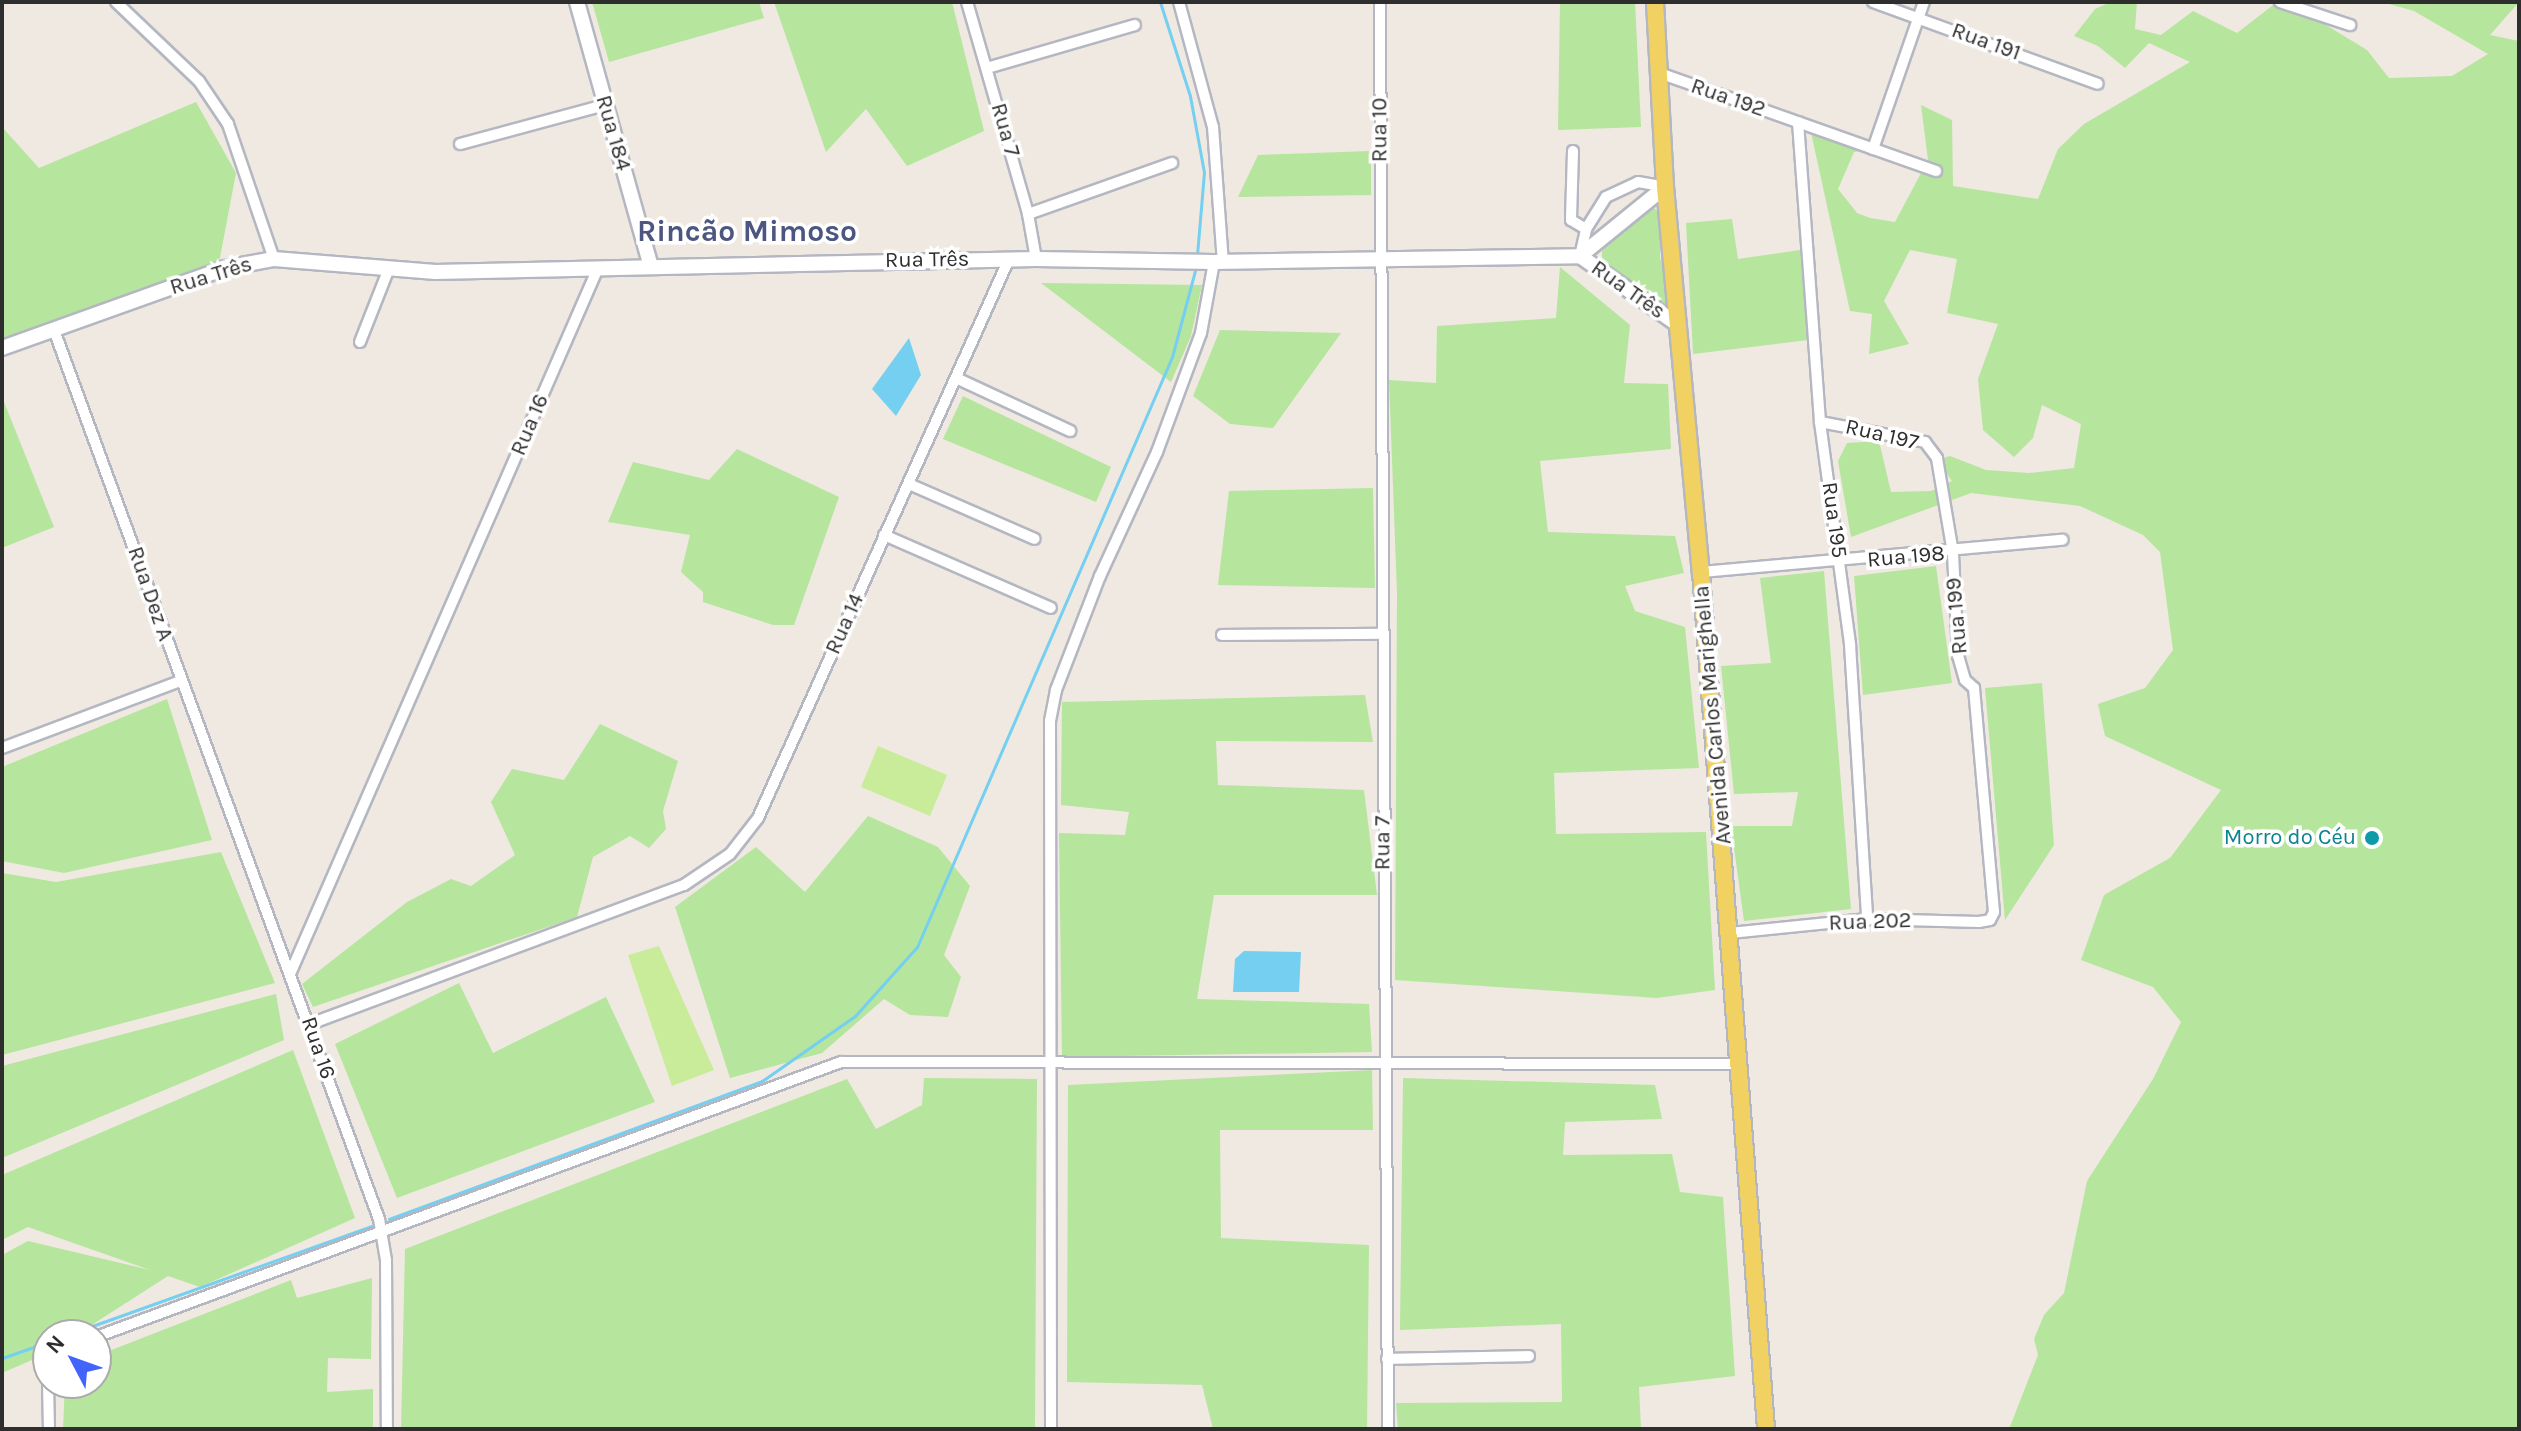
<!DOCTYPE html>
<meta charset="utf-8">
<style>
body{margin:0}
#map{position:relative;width:2521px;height:1431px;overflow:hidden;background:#efe9e1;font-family:Karla,sans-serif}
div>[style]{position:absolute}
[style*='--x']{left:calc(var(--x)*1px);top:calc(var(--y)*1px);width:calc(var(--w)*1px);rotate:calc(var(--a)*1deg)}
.green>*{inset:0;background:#b6e59e}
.pitch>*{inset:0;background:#c9ec9a}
.water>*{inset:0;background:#75cff0}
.stream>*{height:3px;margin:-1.5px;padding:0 1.5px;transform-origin:1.5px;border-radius:1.5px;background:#75cff0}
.roads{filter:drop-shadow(2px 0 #b4b7c1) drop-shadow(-2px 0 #b4b7c1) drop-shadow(0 2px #b4b7c1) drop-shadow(0 -2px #b4b7c1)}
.minor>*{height:10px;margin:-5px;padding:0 5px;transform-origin:5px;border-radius:5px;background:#fff}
.secondary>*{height:14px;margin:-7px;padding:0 7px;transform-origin:7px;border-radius:7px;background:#fff}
.primary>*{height:16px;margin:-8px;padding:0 8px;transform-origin:8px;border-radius:8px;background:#f2d163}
.dots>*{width:22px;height:22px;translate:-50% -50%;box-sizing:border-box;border:4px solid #fff;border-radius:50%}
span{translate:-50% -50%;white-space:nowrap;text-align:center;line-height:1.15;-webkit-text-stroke:7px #fff;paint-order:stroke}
.street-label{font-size:22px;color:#2e2e2e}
.culture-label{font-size:22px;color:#0d838f}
.right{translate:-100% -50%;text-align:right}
.district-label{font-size:30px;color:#4d5680;font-weight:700}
.frame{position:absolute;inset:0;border:4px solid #2e2e2e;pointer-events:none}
.north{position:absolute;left:32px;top:1319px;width:80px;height:80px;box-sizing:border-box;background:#fff;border:2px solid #ababab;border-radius:50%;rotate:311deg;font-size:22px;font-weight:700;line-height:32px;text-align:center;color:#2e2e2e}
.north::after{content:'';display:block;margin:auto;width:28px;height:36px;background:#4264fb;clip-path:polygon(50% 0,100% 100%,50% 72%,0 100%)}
</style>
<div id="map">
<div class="green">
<i style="clip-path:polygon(592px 2px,759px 2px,764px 18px,609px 62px)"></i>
<i style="clip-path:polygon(774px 2px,952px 2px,984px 131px,907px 166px,866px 109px,826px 152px)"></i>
<i style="clip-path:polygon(1560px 2px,1635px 2px,1641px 127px,1558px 130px)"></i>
<i style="clip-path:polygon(2111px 2px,2137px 2px,2135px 29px,2161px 35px,2193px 11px,2237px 33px,2277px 2px,2288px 2px,2367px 50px,2389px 78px,2452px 76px,2488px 54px,2414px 11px,2382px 2px,2519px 2px,2490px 35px,2519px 41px,2519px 1429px,2009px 1429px,2038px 1355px,2034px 1339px,2044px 1315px,2064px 1293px,2087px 1181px,2153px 1079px,2181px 1022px,2153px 987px,2081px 960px,2104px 895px,2170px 858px,2221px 790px,2105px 736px,2098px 704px,2145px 688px,2173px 650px,2160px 552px,2143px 535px,2080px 506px,1971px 493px,1851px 537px,1838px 461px,1847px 443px,1879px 441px,1891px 492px,1931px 491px,1952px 481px,1937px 460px,1950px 456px,1986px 470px,2029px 473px,2074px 468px,2081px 424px,2042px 405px,2033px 438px,2014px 457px,1983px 430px,1978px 379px,1998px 324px,1947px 313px,1957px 259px,1910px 250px,1884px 301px,1909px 344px,1869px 354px,1872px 314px,1850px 311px,1810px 128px,1854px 139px,1860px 151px,1854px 152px,1838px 189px,1857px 213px,1870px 218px,1895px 222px,1928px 160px,1921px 105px,1952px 120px,1953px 186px,2038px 199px,2058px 149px,2084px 124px,2190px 62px,2149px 43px,2125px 68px,2098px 46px,2074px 36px,2095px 9px)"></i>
<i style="clip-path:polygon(196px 102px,236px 173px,219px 263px,2px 339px,2px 127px,39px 168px)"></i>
<i style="clip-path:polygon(1371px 151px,1371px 195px,1238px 197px,1258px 155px)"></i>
<i style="clip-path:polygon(1651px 206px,1661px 213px,1660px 259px,1667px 271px,1670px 307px,1664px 308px,1602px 264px,1602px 251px)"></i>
<i style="clip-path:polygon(1732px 219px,1738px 259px,1800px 250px,1808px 340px,1693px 354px,1686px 223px)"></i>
<i style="clip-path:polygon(1560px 267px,1630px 325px,1624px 383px,1668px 384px,1671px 449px,1540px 461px,1548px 532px,1675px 536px,1684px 573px,1625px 586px,1635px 611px,1685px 627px,1699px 768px,1554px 773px,1556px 834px,1706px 832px,1715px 990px,1657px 998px,1395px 980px,1397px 593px,1389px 380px,1436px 383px,1437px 326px,1556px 318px)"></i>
<i style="clip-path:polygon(1041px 283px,1202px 285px,1191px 336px,1171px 382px)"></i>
<i style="clip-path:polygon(1220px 330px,1341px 333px,1273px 428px,1230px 424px,1193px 396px)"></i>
<i style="clip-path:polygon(963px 396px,1111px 467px,1096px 502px,943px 439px)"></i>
<i style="clip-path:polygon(2px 397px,54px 527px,2px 548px)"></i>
<i style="clip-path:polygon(737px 449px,839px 497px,794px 625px,773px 625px,703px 602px,703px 592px,681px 572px,690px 535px,608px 522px,633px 462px,709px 480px)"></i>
<i style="clip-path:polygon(1373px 488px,1375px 588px,1218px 585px,1229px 491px)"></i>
<i style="clip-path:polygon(1936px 566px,1952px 683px,1863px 695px,1854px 576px)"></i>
<i style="clip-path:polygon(1824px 571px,1851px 909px,1744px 921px,1731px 826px,1792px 826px,1798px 792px,1734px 794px,1721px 666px,1771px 663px,1760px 578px)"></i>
<i style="clip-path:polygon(2042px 683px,2054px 845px,2005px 920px,1985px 688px)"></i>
<i style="clip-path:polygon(1365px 695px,1373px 742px,1216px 741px,1218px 785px,1364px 790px,1377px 895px,1214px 895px,1197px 999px,1369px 1004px,1372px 1052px,1062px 1057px,1059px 833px,1125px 835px,1129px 812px,1061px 805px,1062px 702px)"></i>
<i style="clip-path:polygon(167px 699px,212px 840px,64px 873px,2px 861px,2px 767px)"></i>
<i style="clip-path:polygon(600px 724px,678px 761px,663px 811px,666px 829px,649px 848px,630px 836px,593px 857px,577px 917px,313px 1007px,302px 984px,407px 902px,451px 879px,471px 886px,515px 855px,491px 802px,512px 769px,564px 780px)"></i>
<i style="clip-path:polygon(868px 816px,938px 847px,970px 886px,944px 955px,961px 977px,948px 1017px,910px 1015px,884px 999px,822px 1053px,730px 1078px,675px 907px,756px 847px,805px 892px)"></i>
<i style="clip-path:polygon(221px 852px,275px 983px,2px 1055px,2px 873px,56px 882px)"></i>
<i style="clip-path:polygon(459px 983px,493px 1053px,606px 997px,655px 1102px,397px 1198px,335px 1044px)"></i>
<i style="clip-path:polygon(276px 994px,284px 1040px,2px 1158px,2px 1066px)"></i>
<i style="clip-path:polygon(293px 1050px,355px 1218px,200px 1287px,168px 1276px,76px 1335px,48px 1335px,48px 1353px,2px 1373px,2px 1255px,28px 1241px,150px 1270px,28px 1227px,2px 1240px,2px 1175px)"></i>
<i style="clip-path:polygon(1372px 1070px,1373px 1130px,1220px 1130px,1221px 1238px,1369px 1245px,1367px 1429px,1213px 1429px,1202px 1385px,1067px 1382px,1068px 1085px)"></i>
<i style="clip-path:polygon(924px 1078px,1037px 1079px,1035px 1427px,401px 1429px,405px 1249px,847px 1079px,876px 1129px,922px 1105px)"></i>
<i style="clip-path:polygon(1403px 1078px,1655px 1085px,1662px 1119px,1565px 1122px,1563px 1155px,1672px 1154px,1680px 1192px,1723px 1197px,1735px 1376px,1639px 1387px,1641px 1429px,1398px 1429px,1396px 1403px,1562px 1402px,1561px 1324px,1400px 1330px)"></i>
<i style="clip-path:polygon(372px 1278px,371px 1359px,328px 1358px,327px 1392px,373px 1389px,373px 1429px,63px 1429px,65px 1383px,96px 1383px,96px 1356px,291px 1280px,297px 1298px)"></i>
</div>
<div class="pitch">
<i style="clip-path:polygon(878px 746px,947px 775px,930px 816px,861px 787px)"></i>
<i style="clip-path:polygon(659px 946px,714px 1070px,672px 1086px,628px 955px)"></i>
</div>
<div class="water">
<i style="clip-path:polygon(909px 338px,921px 375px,896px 416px,872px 389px)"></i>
<i style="clip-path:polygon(1244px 951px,1301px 952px,1299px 992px,1233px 992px,1235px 959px)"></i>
</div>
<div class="stream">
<i style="--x:1160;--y:2;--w:99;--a:72.3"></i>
<i style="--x:1190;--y:96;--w:77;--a:79.6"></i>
<i style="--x:1204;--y:172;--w:83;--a:94.8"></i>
<i style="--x:389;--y:1219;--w:398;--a:-20.3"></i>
<i style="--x:762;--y:1081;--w:113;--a:-35"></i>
<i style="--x:855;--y:1016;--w:93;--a:-48.1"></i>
<i style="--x:917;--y:947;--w:643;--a:-66.63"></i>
<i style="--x:1172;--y:357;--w:93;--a:-75.1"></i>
<i style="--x:67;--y:1335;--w:323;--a:-19.7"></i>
<i style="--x:2;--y:1358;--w:49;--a:-19.2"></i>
</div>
<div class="roads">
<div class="minor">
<i style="--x:116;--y:2;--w:115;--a:43.6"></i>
<i style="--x:199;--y:81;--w:52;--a:56"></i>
<i style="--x:228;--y:124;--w:143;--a:71.2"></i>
<i style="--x:967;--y:2;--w:221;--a:73.9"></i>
<i style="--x:1028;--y:214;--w:46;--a:79.9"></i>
<i style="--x:1179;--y:2;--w:130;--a:74.8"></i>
<i style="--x:1213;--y:127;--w:135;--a:85.8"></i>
<i style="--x:1380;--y:2;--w:1427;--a:89.68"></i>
<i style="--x:1873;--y:2;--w:239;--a:20"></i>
<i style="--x:2280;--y:2;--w:74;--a:18.2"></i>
<i style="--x:987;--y:68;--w:154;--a:-16.2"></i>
<i style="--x:1659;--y:73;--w:294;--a:19.5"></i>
<i style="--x:1798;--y:122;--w:301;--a:85.8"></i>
<i style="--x:1820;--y:422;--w:225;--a:82.3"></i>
<i style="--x:1850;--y:645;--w:275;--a:86.4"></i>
<i style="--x:460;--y:144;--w:150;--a:-15.1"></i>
<i style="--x:1873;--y:149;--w:156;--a:-70.9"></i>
<i style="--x:1573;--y:151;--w:69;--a:91.7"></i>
<i style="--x:1571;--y:220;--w:17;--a:31"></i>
<i style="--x:1028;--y:214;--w:153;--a:-19.5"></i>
<i style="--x:1580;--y:256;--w:28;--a:-77"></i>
<i style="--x:1586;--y:229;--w:38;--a:-58"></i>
<i style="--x:1606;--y:197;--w:35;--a:-25"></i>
<i style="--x:1638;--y:182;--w:27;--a:10"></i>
<i style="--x:54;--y:330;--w:947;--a:69.92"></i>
<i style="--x:379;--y:1219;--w:42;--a:80.3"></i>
<i style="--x:386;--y:1260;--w:169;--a:89.7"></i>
<i style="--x:360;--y:342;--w:76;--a:-68.5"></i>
<i style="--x:956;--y:378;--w:126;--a:24.9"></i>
<i style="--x:909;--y:484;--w:137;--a:23.6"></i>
<i style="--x:884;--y:535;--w:182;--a:23.6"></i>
<i style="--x:1701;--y:572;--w:363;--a:-5.1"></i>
<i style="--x:1222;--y:635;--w:160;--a:-0.4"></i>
<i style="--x:2;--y:748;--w:190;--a:-20.6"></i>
<i style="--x:1730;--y:933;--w:138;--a:-5.8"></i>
<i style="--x:1867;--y:919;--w:112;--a:1.5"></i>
<i style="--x:1979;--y:922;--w:11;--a:-10"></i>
<i style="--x:1990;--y:920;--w:9;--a:-63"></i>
<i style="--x:1994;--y:912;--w:225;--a:-95.1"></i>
<i style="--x:1974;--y:688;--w:12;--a:-138"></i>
<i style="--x:1965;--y:680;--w:25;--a:-106"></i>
<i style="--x:1958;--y:656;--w:103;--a:-92.8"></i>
<i style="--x:1953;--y:553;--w:96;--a:-99.6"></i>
<i style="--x:1937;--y:458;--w:20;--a:-127"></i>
<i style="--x:1925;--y:442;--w:107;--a:-169.2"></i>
<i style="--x:290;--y:974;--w:770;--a:-66.43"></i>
<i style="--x:310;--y:1024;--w:399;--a:-20.4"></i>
<i style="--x:684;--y:885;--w:55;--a:-34"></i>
<i style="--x:730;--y:854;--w:46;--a:-52.1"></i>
<i style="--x:758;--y:818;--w:613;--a:-65.82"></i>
<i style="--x:96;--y:1337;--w:794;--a:-20.26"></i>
<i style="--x:841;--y:1062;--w:898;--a:0.13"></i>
<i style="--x:1387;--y:1359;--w:142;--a:-1.2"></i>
<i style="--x:48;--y:1383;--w:46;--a:88.8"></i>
<i style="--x:1051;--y:1429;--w:708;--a:-90.08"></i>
<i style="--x:1050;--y:721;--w:32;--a:-79"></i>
<i style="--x:1056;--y:690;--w:122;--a:-68.9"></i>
<i style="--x:1100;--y:576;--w:136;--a:-65.3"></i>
<i style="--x:1157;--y:452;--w:127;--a:-69.7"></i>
<i style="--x:1201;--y:333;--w:72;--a:-79.6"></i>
</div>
<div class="secondary">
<i style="--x:577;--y:2;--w:272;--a:74.4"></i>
<i style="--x:1580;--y:256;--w:118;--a:35"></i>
<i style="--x:2;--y:348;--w:237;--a:-19.7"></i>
<i style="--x:225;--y:268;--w:50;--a:-10.4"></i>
<i style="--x:274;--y:259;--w:162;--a:4.6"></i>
<i style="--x:435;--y:272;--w:601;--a:-1.24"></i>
<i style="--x:1036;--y:259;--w:178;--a:1"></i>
<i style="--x:1214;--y:262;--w:366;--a:-0.9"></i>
<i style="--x:1580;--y:256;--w:109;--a:-39.1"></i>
</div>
<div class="primary">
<i style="--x:1655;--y:2;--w:185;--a:86.9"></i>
<i style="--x:1665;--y:187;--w:387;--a:84.7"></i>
<i style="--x:1701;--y:572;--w:859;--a:85.66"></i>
</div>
</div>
<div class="dots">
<i style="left:2372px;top:838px;background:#0f9aa8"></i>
</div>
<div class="street-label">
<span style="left:1986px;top:42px;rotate:20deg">Rua 191</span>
<span style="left:1728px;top:98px;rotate:19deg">Rua 192</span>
<span style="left:1005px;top:130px;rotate:74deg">Rua 7</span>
<span style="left:1380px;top:130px;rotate:-90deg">Rua 10</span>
<span style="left:613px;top:133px;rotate:74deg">Rua 184</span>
<span style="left:927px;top:260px;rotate:-1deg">Rua Três</span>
<span style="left:211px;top:276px;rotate:-17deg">Rua Três</span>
<span style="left:1628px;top:290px;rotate:35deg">Rua Três</span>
<span style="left:530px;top:425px;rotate:-67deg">Rua 16</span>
<span style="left:1882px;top:435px;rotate:13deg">Rua 197</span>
<span style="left:1834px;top:520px;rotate:82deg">Rua 195</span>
<span style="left:1906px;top:557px;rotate:-5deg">Rua 198</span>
<span style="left:150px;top:594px;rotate:71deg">Rua Dez A</span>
<span style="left:1957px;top:616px;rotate:-95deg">Rua 199</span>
<span style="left:845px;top:624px;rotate:-66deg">Rua 14</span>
<span style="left:1713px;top:715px;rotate:-95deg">Avenida Carlos Marighella</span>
<span style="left:1383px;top:843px;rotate:-90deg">Rua 7</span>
<span style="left:1870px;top:922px;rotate:-2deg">Rua 202</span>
<span style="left:318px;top:1048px;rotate:71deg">Rua 16</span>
</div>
<div class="culture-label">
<span class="right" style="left:2356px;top:838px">Morro do Céu</span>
</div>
<div class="district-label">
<span style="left:747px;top:231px">Rincão Mimoso</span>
</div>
<div class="frame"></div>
<div class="north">N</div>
</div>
